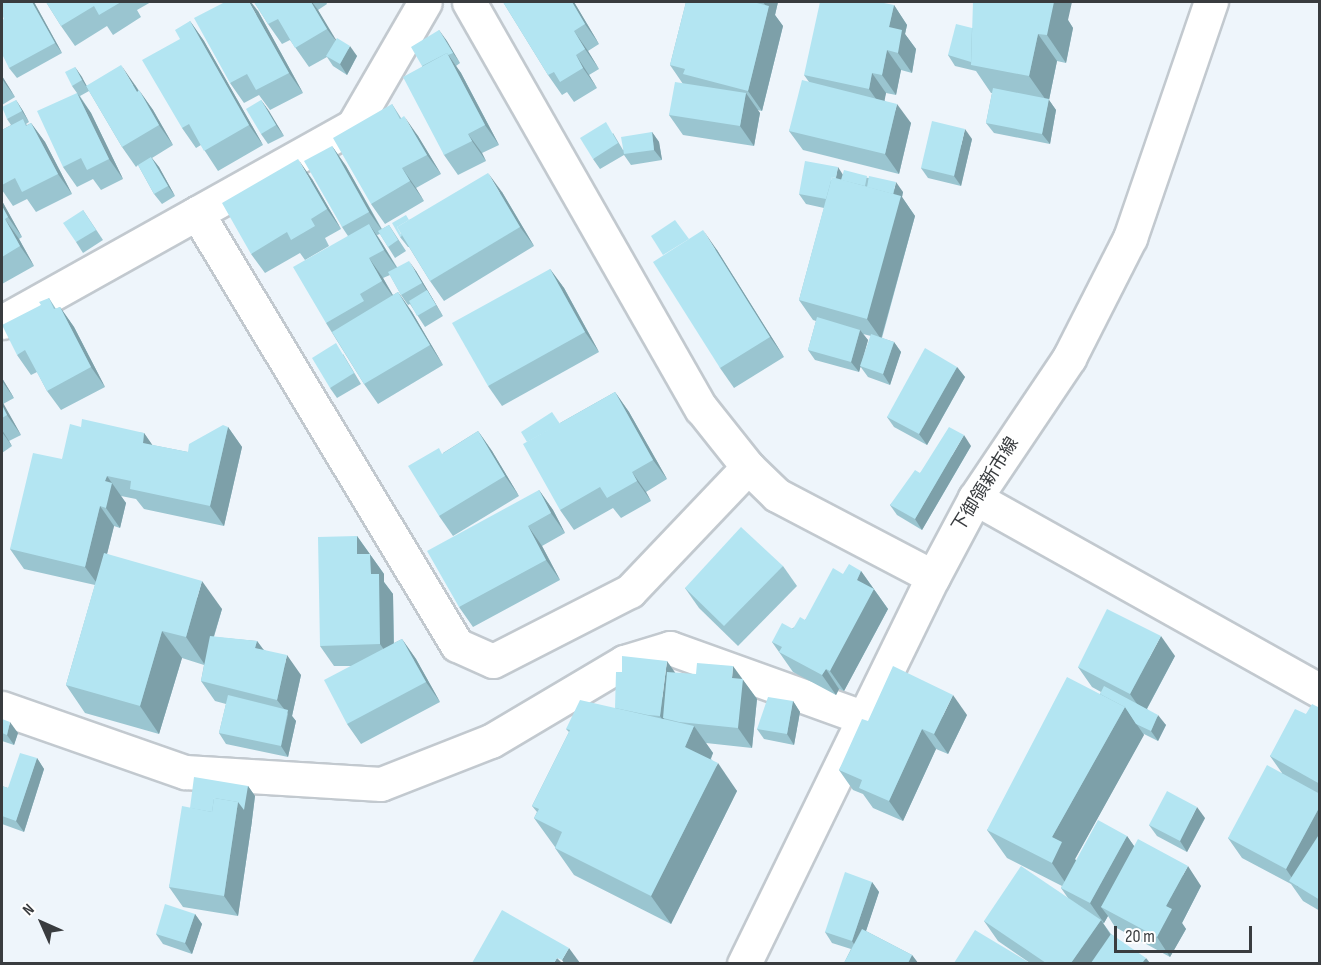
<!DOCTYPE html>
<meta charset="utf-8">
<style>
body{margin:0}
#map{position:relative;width:1321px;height:965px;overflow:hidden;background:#eef5fb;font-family:"Sofia Sans Condensed","Noto Sans JP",sans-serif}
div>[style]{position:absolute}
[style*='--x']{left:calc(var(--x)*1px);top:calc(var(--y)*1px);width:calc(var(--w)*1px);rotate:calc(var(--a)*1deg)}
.roads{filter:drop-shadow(2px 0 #c2c9cf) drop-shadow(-2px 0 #c2c9cf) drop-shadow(0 2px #c2c9cf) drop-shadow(0 -2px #c2c9cf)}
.minor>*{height:33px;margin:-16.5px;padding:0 16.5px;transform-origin:16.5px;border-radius:16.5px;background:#fff}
.major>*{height:33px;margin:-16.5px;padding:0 16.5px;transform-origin:16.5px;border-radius:16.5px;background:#fff}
.wall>*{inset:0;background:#9ac5d0}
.shaded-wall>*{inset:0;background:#7da0a9}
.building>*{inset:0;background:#b3e5f2}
span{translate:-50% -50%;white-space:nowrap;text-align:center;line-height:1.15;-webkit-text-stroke:6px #fff;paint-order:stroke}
.street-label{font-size:18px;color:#393c3f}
.frame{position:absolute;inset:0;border:3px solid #393c3f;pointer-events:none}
.north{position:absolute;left:12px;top:893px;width:60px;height:60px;-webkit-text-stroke:4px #fff;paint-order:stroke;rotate:315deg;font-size:16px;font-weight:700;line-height:24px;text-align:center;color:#393c3f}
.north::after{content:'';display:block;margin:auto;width:21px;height:27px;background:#393c3f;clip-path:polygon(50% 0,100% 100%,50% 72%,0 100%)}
.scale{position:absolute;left:1114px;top:926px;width:138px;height:27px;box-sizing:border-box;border:3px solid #393c3f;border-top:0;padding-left:8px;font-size:18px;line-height:21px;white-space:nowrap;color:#393c3f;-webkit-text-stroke:4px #fff;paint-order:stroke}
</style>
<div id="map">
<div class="roads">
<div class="minor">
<i style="--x:469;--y:2;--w:468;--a:60.3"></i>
<i style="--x:701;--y:408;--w:75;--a:51.5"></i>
<i style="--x:748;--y:467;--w:40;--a:44"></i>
<i style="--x:777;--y:495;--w:176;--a:27.7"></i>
<i style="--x:197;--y:213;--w:504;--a:58.96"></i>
<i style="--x:457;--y:645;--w:39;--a:24"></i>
<i style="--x:493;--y:661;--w:154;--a:-27.1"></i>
<i style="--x:630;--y:591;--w:171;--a:-46.4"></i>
<i style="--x:2;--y:322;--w:402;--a:-29.2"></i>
<i style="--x:353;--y:126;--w:143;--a:-59.9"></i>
<i style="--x:975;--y:498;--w:395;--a:29.2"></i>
<i style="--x:2;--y:708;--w:194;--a:19.3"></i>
<i style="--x:185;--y:772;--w:196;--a:3.5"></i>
<i style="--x:381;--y:784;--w:118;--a:-21.4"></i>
<i style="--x:491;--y:741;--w:155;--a:-30.7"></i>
<i style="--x:624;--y:662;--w:48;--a:-16.9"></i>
<i style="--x:670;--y:648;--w:204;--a:19.8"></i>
</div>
<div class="major">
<i style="--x:744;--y:964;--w:431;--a:-64"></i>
<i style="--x:933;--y:577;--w:89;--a:-62"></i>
<i style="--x:975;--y:498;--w:169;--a:-56.1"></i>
<i style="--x:1069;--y:358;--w:135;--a:-63.1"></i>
<i style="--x:1130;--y:238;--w:250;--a:-71.1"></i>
</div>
</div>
<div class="wall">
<i style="clip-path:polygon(34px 2px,62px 53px,17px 78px,9px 68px,4px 19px)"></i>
<i style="clip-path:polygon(46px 2px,151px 2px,137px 10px,141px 17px,113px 35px,107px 26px,75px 46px,61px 26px)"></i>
<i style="clip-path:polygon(254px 2px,326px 2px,327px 4px,318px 10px,335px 40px,357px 56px,347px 75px,333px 66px,327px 57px,309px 67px,290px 40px,282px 44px,268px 24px)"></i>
<i style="clip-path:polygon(503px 2px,574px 2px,599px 44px,588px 51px,599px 69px,589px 75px,597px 88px,574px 102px,567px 92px,562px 95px,548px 75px)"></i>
<i style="clip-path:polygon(686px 2px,778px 2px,775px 15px,783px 26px,762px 111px,757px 110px,760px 113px,754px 146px,683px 135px,669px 115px,683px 84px,670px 65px)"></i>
<i style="clip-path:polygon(894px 5px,907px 25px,905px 34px,916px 49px,912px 73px,901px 70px,896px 95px,886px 93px,884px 100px,911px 123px,899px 174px,803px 150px,789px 131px,809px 82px,804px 75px)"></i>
<i style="clip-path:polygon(258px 11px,303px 93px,270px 110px,259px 95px,244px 103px,230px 83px)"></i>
<i style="clip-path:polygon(1068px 20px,1073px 28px,1066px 63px,1057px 61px,1049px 100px,1056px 110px,1050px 144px,994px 133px,986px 123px,992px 93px,991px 93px,976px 71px,955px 66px,948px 55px,972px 28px)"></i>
<i style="clip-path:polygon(190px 21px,204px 41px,263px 145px,218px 171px,201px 145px,196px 148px,182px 128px,180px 39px)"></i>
<i style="clip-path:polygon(439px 30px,460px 63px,456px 66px,461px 73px,499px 145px,482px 153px,486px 161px,458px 175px,444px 155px,422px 66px)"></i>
<i style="clip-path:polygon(75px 67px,87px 86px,135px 85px,153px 110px,173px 145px,152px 158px,159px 167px,175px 196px,162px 204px,154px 194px,138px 165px,136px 167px,122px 147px,89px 91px,80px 96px,91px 113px,123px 179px,101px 190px,93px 179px,77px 187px,63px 167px,77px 93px,72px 86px)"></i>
<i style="clip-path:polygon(2px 76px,15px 97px,2px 105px)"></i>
<i style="clip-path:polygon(16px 100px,23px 111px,29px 122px,26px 124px,27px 125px,31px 123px,45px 142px,72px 194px,36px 212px,27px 199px,13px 206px,2px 190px,2px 130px,11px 125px,7px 119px)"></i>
<i style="clip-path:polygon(261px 100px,284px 136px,268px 144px,261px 134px)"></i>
<i style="clip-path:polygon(392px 104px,401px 118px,418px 136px,441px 174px,416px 188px,424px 201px,385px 224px,371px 204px)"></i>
<i style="clip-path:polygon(652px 132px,659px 142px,662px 160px,631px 165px,624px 155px,600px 169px,593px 159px,613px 133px,623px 150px)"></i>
<i style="clip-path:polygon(972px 139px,961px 186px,928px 178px,921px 168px)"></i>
<i style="clip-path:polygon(332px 146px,346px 166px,382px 229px,389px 225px,406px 251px,395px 258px,380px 234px,377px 235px,397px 267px,416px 271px,443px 316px,425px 327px,410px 304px,408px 305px,401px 295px,390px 275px,383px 278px,393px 295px,398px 292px,412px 312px,443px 365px,378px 404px,364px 384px,326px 323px,348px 236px,342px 227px)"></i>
<i style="clip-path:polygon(843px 175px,869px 178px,903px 192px,902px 197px,915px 216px,882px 338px,894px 342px,901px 352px,890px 385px,868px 377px,860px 366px,871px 336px,863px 334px,868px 340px,859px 372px,815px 360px,808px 350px,816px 321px,813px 320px,799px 300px,824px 208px,806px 204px,799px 194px)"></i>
<i style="clip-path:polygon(312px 179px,341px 229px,325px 238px,329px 246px,305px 260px,300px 253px,265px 273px,251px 254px)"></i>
<i style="clip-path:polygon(502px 192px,534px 246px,444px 301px,430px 281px,409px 247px,408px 247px,400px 237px,409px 220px)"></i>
<i style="clip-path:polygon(2px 201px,22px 237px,19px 239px,34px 266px,2px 284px)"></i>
<i style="clip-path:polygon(83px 210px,103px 240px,83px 253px,76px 242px)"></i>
<i style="clip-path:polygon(689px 239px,717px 250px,784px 357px,734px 388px,720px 368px)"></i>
<i style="clip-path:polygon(550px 269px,564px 288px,599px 352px,502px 406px,488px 386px)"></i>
<i style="clip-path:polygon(49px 298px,56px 309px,60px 307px,74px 327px,105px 387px,61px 410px,47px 391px,37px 372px,31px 375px,17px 355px,41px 305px)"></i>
<i style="clip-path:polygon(343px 354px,361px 384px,337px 398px,330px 388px)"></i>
<i style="clip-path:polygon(957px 367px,965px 377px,927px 445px,894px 427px,887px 417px)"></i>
<i style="clip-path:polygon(2px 378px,14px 398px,3px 404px,21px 435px,9px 441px,12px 446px,2px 453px)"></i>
<i style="clip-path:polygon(615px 392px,629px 412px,667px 479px,646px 492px,651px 501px,621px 518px,613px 508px,574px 530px,560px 510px,560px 423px)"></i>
<i style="clip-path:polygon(81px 427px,144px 433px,152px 445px,188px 452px,228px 427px,242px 447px,224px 526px,144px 509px,136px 499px,121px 496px,126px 503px,120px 528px,114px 526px,107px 554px,222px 609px,214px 637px,257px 641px,263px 649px,301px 675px,292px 716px,296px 721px,288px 757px,226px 744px,219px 733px,226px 704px,215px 701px,201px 681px,204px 665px,182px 658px,159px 734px,85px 713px,66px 685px,95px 585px,24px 569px,10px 549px)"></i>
<i style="clip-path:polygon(478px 431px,492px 451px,519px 496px,453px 536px,439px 516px,443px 453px)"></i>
<i style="clip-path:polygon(971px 446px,922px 530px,897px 515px,890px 505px,920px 473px)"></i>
<i style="clip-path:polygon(539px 490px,553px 510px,565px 533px,542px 546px,560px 580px,473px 627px,459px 607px)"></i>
<i style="clip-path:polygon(357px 536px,384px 574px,384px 582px,393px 594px,394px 643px,402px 639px,416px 659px,440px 702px,361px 744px,347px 724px,352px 666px,334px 666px,320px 646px)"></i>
<i style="clip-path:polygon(783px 566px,797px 586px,738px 646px,699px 608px,685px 588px)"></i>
<i style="clip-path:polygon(861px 571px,888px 609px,844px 691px,839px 689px,836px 695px,793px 672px,772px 642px,805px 620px,843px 574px)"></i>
<i style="clip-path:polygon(1175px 656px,1147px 709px,1166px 725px,1158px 741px,1144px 734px,1075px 859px,1076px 861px,1127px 836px,1134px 846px,1201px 886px,1182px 923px,1186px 929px,1170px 957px,1115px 927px,1108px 916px,1104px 923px,1103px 923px,1111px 934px,1150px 963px,1030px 963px,998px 941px,984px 921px,1068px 898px,1061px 888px,1062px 886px,1007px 858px,987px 830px,1100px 694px,1101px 692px,1092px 687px,1078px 667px)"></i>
<i style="clip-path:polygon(742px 679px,757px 699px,752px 748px,706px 743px,713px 753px,711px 759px,737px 791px,671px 924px,574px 875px,555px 848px,555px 847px,534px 818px,537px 812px,532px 806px,569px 732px,566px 729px,615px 708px)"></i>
<i style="clip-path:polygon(793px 701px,800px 712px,794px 745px,764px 739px,757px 729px)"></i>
<i style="clip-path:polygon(1320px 708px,1320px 911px,1303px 901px,1291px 884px,1242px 858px,1228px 838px,1282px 773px,1270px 756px,1306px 714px)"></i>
<i style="clip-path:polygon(967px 715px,948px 754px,936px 749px,903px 821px,873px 808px,863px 794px,853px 790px,839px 770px,868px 721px)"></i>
<i style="clip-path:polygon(2px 719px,18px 733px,14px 745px,2px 741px)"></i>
<i style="clip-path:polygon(37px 758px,44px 769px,24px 832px,2px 824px,2px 786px,8px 788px)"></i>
<i style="clip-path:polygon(248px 786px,255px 796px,252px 820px,252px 821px,238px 916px,183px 907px,169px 887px,190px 808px)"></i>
<i style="clip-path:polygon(1205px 818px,1187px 852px,1157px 836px,1149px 825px)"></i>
<i style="clip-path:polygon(872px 882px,879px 892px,866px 931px,912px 955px,918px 963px,844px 963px,851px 949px,832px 943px,825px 932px)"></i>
<i style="clip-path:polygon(195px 914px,202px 924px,192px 954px,163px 944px,156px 934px)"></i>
</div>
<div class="shaded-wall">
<i style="clip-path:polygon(32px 2px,34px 2px,62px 53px,55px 43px)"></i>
<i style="clip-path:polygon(249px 2px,251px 2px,258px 11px,303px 93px,289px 73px)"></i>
<i style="clip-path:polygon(311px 2px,312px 2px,318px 10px,341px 48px,327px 29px)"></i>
<i style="clip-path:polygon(572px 2px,574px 2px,599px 44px,585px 24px)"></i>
<i style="clip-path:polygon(763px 2px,778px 2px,775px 15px,783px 26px,762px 111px,748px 91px,768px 9px)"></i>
<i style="clip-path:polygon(1049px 2px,1072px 2px,1068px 20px,1073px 28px,1066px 63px,1047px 35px)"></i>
<i style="clip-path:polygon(894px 5px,907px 25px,905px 34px,916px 49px,912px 73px,898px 53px,889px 27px)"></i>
<i style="clip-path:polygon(190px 21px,204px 41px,263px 145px,249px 125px)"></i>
<i style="clip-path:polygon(439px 30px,447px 41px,460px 63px,453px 53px)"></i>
<i style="clip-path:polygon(574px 31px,588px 51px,599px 69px,585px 49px)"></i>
<i style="clip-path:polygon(1038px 34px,1057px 61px,1049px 100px,1056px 110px,1050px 144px,1042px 134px,1048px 103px,1029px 76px)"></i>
<i style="clip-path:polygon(350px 46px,357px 56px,347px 75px,340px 64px)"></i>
<i style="clip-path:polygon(887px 50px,901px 70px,896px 95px,882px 75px)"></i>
<i style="clip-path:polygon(447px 53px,461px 73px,499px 145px,485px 125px)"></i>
<i style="clip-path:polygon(576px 55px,589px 75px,597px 88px,583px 68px)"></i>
<i style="clip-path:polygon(121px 65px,135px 85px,151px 112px,137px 92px)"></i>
<i style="clip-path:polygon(75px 67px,82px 77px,89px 91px,82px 80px)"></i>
<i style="clip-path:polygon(872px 73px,886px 93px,883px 109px,869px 89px)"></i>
<i style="clip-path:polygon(2px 76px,15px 97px,2px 79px)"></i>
<i style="clip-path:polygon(139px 90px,153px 110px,173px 145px,159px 125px)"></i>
<i style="clip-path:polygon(77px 93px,91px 113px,123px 179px,109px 159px)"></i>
<i style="clip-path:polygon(746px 93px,760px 113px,754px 146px,740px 126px)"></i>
<i style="clip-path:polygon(16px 100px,23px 111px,29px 122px,22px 111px)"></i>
<i style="clip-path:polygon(261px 100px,269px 111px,284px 136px,276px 125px)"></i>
<i style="clip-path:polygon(897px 104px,911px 123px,899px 174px,885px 154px)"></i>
<i style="clip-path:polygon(404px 116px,418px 136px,441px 174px,427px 155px)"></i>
<i style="clip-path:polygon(31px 123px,45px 142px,72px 194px,58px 174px)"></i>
<i style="clip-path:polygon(965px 129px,972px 139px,961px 186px,954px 176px)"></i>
<i style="clip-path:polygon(652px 132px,659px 142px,662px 160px,654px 150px)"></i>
<i style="clip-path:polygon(468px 134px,482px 153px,486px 161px,472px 141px)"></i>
<i style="clip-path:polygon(332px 146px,346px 166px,383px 232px,369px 212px)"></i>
<i style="clip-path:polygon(151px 157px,159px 167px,175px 196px,168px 186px)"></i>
<i style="clip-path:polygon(298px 159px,312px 179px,341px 229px,327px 209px)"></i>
<i style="clip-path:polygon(838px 167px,845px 178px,831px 200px)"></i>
<i style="clip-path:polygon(402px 168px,416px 188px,424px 201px,410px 181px)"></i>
<i style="clip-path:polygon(488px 173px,502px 192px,534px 246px,520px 227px)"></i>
<i style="clip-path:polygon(896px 182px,903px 192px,902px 197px,915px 216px,881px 339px,867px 319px)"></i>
<i style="clip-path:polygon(2px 201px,22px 237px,8px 217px,2px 206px)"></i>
<i style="clip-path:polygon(5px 219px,19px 239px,34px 266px,20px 246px)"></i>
<i style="clip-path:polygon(369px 224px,382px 243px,398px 270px,384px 250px)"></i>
<i style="clip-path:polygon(703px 230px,717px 250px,784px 357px,770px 337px)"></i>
<i style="clip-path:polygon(369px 258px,383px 278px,396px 301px,382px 281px)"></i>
<i style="clip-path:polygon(409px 261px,416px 271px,443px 316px,422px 283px)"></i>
<i style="clip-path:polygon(550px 269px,564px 288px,599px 352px,585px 332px)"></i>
<i style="clip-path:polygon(398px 292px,412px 312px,443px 365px,430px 345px)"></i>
<i style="clip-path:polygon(60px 307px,74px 327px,105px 387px,91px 367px)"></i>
<i style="clip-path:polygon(860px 330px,868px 340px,859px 372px,851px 362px)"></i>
<i style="clip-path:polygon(894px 342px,901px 352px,890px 385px,883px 374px)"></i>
<i style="clip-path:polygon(957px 367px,965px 377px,927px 445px,919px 434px)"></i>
<i style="clip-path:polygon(2px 378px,14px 398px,2px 381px)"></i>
<i style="clip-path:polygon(615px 392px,629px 412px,667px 479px,653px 460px)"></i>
<i style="clip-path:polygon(2px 401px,21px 435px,7px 415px,2px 405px)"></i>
<i style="clip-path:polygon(228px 427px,242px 447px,224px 526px,210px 506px)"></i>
<i style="clip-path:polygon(2px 430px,9px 441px,12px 446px,2px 432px)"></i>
<i style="clip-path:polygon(478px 431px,492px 451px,519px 496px,505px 476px)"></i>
<i style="clip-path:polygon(144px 433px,158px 453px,143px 443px)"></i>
<i style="clip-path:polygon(964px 435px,971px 446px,922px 530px,915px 519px)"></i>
<i style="clip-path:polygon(632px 472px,646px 492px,651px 501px,637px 481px)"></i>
<i style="clip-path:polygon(107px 476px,126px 503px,120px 528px,106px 508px,105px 481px)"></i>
<i style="clip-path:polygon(539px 490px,553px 510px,565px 533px,551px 513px)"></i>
<i style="clip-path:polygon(100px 506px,114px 526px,99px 586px,85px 567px)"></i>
<i style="clip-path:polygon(528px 526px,542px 546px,560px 580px,546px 560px)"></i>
<i style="clip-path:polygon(357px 536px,384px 574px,384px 582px,393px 594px,394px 664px,380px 644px,357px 554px)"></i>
<i style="clip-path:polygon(861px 571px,888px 609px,844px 691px,830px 671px,857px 580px)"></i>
<i style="clip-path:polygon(202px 581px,222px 609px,205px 665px,186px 637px)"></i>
<i style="clip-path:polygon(162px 631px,182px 658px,159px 734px,140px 706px)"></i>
<i style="clip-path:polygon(1161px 636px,1175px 656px,1144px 714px,1130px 694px)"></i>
<i style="clip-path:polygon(402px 639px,416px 659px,440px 702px,426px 682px)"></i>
<i style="clip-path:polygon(257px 641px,271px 660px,255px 648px)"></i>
<i style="clip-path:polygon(287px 655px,301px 675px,292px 716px,296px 721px,288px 757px,281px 746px,288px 714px,277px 700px)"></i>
<i style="clip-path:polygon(667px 661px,681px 681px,663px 721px,660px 716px)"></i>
<i style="clip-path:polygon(733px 666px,757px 699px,752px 748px,738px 728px,732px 678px)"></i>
<i style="clip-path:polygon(826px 669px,839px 689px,836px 695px,822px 675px)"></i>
<i style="clip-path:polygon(953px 695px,967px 715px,948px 754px,934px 734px)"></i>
<i style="clip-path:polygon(793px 701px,800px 712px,794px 745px,787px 734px)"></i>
<i style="clip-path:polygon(1125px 707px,1144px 735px,1075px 859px,1082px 869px,1071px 891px,1052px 863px,1052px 837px)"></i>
<i style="clip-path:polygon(1158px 715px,1166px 725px,1158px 741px,1151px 731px)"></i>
<i style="clip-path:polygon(10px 722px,18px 733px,14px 745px,7px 735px)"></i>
<i style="clip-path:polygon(694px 726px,713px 753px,704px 774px,685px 747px)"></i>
<i style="clip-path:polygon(922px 729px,936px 749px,903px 821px,889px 801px)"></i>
<i style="clip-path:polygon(37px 758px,44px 769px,24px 832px,16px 821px)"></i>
<i style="clip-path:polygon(718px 763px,737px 791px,671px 924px,651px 896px)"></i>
<i style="clip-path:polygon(248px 786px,255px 796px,252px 820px,252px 821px,238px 916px,224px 896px,238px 802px)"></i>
<i style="clip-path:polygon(1320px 806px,1320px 852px,1298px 887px,1286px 869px)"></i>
<i style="clip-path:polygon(1197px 807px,1205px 818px,1187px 852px,1180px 841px)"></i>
<i style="clip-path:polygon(1127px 836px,1141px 856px,1101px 907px,1108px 916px,1104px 923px,1090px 903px)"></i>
<i style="clip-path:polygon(1188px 866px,1201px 886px,1182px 923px,1186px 929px,1170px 957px,1157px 937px,1166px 906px)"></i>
<i style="clip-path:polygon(872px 882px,879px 892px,859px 952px,852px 941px)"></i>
<i style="clip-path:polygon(195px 914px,202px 924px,192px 954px,185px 943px)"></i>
<i style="clip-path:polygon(1101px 920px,1114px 940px,1098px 963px,1071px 963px)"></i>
<i style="clip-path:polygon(569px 948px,580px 963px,564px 963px,562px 960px)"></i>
<i style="clip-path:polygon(912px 955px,918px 963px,908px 963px)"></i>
<i style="clip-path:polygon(557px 958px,562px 963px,554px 963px)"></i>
<i style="clip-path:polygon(1146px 958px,1150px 963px,1142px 963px)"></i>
</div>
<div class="building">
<i style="clip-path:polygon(2px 2px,32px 2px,55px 43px,9px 68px,2px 54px,2px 20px,4px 19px,2px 14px)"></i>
<i style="clip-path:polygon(46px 2px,121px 2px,99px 15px,94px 6px,61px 26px)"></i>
<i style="clip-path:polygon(225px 2px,249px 2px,289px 73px,256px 90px,247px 74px,230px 83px,194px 18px)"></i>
<i style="clip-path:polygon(254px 2px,311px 2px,327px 29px,295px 48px,278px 19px,268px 24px)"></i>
<i style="clip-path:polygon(503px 2px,572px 2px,585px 24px,574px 31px,585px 49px,576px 55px,583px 68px,560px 82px,554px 72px,548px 75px)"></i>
<i style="clip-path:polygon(686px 2px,753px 2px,769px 6px,748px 91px,683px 74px,685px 69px,670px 65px)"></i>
<i style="clip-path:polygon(820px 2px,879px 2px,894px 5px,889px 27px,902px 30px,898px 53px,887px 50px,882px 75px,872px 73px,869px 89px,804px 75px)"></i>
<i style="clip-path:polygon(973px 2px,1054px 2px,1047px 35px,1038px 34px,1029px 76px,971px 65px)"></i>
<i style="clip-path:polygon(190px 21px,249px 125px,204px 151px,189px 124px,182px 128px,142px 60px,180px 39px,175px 30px)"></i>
<i style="clip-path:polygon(956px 24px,972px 28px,971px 62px,948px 55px)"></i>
<i style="clip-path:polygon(439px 30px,453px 53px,448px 55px,447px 53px,422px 66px,411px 47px)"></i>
<i style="clip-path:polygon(337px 38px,350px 46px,340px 64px,326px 56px)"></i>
<i style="clip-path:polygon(447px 53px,485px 125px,468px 134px,472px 141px,444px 155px,403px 77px)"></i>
<i style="clip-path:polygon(121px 65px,137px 92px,139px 90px,159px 125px,122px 147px,86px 86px)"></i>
<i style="clip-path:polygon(75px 67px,82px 80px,72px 86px,65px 72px)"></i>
<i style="clip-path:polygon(802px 80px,897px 104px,885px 154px,789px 131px)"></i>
<i style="clip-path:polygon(675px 82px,746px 93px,740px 126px,669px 115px)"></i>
<i style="clip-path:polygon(993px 88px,1049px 99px,1042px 134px,986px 123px)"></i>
<i style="clip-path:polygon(77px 93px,109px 159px,87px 170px,81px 158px,63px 167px,37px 111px)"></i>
<i style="clip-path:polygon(16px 100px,22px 111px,7px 119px,2px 107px)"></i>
<i style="clip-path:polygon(261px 100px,276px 125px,261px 134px,246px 109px)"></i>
<i style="clip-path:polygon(392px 104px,400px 119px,404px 116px,427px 155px,402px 168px,410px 181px,371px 204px,333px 138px)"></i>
<i style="clip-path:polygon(23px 119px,26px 126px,31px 123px,58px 174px,22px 192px,15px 178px,2px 185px,2px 130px)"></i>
<i style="clip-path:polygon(932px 121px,965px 129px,954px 176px,921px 168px)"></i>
<i style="clip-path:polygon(606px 122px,618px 143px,593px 159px,580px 138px)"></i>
<i style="clip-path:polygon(652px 132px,654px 150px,624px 154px,621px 137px)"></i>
<i style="clip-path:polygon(332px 146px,369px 212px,342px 227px,304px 161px)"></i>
<i style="clip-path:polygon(151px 157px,168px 186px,154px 194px,138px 165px)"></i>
<i style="clip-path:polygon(298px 159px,327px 209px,311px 219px,315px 226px,291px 240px,287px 232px,251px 254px,222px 203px)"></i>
<i style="clip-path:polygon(805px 161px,838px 167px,836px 178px,832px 177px,826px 199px,799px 194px)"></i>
<i style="clip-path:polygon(844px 170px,867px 176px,865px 186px,841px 180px)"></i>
<i style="clip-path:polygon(488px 173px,520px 227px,430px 281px,397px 227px)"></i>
<i style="clip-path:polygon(869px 176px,896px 182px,893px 194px,867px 187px)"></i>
<i style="clip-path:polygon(832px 177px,901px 196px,867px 319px,799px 300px)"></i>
<i style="clip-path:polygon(2px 206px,8px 217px,5px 219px,20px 246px,2px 257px)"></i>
<i style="clip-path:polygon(83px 210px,96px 230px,76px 242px,63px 223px)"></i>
<i style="clip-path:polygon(406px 215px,409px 220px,397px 227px,402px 236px,400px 237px,392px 223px)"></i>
<i style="clip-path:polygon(675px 220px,689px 239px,663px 255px,651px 236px)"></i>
<i style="clip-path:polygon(369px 224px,384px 250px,369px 258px,382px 281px,360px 294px,364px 301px,326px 323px,293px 267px)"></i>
<i style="clip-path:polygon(389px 225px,398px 240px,388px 247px,378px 231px)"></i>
<i style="clip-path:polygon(703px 230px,770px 337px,720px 368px,653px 262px)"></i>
<i style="clip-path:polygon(409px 261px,422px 283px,401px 295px,388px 272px)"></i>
<i style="clip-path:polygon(550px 269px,585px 332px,488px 386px,452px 323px)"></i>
<i style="clip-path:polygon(427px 290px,436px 305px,417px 316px,409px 301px)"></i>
<i style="clip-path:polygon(398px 292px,430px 345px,364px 384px,332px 332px)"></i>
<i style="clip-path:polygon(49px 298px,54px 309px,60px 307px,91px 367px,47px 391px,25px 350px,17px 355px,2px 325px,41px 305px,39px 302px)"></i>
<i style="clip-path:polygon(817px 317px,860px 330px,851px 362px,808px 350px)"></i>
<i style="clip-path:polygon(871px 334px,894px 342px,883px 374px,860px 366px)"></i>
<i style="clip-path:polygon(336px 343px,354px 373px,330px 388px,312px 358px)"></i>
<i style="clip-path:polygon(925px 348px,957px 367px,919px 434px,887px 417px)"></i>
<i style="clip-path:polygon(615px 392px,653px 460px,632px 472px,637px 481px,607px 498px,600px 487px,560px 510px,523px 444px)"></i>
<i style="clip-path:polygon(2px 405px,7px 415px,2px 418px)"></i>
<i style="clip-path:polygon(552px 412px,560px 424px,527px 442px,521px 432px)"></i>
<i style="clip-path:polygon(82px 419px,144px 433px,143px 443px,188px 452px,189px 444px,223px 425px,228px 427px,210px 506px,130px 489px,131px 481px,107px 476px,105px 481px,112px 483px,106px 508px,100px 506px,85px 567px,10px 549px,33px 453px,62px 459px,70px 424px,81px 427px)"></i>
<i style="clip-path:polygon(949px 427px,964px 435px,915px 519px,890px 505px,915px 470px,920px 473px)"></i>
<i style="clip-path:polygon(478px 431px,505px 476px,439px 516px,408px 466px,439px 448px,442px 454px)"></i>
<i style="clip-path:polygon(539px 490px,551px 513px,528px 526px,546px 560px,459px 607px,427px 551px)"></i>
<i style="clip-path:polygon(741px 527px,783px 566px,724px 626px,685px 588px)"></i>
<i style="clip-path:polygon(357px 536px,357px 554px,370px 554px,371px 574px,379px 574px,380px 644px,320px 646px,318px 537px)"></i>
<i style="clip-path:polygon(104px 553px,202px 581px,186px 637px,162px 631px,140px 706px,66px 685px)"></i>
<i style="clip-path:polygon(849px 564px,861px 571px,857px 580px,874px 589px,830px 671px,826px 669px,822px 675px,779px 652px,782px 647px,772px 642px,782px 623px,793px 629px,800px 617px,805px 620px,833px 568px,843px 574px)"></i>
<i style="clip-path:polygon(1107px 609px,1161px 636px,1130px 694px,1078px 667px)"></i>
<i style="clip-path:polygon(210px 636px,257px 641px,255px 648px,287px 655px,277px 700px,201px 681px)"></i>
<i style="clip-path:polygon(402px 639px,426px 682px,347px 724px,324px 680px)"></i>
<i style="clip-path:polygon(622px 656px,667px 661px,660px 716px,648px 715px,615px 708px,616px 672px,622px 672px)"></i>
<i style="clip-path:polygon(697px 663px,733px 666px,732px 678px,743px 679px,738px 728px,679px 722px,663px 718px,667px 672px,696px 674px)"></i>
<i style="clip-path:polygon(893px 666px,953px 695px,934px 734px,922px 729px,889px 801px,859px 788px,862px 780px,839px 770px,862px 719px,868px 721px)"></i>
<i style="clip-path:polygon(1067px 677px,1125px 707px,1052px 837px,1062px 842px,1052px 863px,987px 830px)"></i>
<i style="clip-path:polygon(1104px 686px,1158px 715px,1151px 731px,1136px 724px,1125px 707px,1100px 694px)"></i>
<i style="clip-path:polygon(228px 695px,288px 710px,281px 746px,219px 733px)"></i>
<i style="clip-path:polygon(768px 697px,793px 701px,787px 734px,757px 729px)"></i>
<i style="clip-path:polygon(580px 700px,694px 726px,685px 747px,718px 763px,651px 896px,555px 848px,562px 832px,534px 818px,539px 809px,532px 806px,570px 730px,566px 729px)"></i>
<i style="clip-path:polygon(1312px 704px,1320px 708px,1320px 784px,1270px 756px,1295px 709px,1306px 714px)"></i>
<i style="clip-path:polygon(2px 719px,10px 722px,7px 735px,2px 733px)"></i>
<i style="clip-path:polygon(20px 753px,37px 758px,16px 821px,2px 816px,2px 786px,8px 788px)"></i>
<i style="clip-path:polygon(1267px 765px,1320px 794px,1320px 806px,1286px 869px,1228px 838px)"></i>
<i style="clip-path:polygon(194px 777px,248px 786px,244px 810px,238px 802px,214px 798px,212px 812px,190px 808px)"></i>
<i style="clip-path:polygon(1167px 791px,1197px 807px,1180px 841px,1149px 825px)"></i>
<i style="clip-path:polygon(214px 798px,238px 802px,224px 896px,169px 887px,182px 806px,212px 812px)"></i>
<i style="clip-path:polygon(1098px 820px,1127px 836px,1090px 903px,1061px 888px)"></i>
<i style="clip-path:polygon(1320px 833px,1320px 900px,1289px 881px)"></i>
<i style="clip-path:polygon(1138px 839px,1188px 866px,1166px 906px,1172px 909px,1157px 937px,1101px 907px)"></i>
<i style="clip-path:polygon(1021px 866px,1101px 920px,1071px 963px,1046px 963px,984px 921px)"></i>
<i style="clip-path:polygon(845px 872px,872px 882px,852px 941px,825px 932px)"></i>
<i style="clip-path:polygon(165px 904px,195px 914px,185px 943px,156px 934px)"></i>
<i style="clip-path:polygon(502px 910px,569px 948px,562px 960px,557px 958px,554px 963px,472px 963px)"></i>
<i style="clip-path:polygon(862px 929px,912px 955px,908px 963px,844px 963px)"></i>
<i style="clip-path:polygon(975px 930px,1030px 963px,954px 963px)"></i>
<i style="clip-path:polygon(1111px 934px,1146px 958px,1142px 963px,1091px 963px)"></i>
</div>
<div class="street-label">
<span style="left:986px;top:485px;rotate:-58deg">下御領新市線</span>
</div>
<div class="frame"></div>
<div class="north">N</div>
<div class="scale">20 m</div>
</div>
